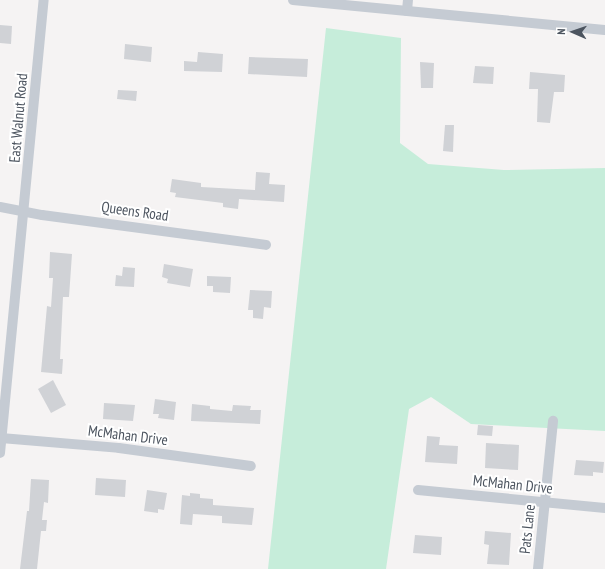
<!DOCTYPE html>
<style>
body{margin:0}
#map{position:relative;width:605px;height:569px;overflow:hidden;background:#f5f3f3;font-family:"PT Sans Narrow",sans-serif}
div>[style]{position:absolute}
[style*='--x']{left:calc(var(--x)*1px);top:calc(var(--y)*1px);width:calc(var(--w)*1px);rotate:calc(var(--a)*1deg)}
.green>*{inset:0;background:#c6edda}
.building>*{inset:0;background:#d0d2d6}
.minor>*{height:10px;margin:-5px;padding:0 5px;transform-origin:5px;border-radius:5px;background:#c5cbd3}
span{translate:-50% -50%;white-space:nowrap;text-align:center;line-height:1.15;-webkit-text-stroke:4px #fff;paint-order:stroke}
.street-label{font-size:15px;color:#4c545f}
.north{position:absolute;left:553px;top:12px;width:40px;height:40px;-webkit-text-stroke:3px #fff;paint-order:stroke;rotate:272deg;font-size:11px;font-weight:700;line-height:16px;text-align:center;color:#4c545f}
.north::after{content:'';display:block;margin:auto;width:14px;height:18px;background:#4c545f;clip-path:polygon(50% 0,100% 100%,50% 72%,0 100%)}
</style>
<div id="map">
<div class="green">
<i style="clip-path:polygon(326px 28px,401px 38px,400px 143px,428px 164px,504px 170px,605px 168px,605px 431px,471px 424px,431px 397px,409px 409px,386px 569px,268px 569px)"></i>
</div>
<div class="building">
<i style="clip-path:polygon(0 25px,12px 26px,11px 44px,0 43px)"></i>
<i style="clip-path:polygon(125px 44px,152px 47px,151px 62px,124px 59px)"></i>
<i style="clip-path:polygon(198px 52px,223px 54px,222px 72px,184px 71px,184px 61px,197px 62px)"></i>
<i style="clip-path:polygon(249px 57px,308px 59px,307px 77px,248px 74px)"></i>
<i style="clip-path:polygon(420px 62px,434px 63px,433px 88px,421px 88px)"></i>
<i style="clip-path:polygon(475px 66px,494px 67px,493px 84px,473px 83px)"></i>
<i style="clip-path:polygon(530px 72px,565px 75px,564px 92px,554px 92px,550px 123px,537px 122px,538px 89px,529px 89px)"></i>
<i style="clip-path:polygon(118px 90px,137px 91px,136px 101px,117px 99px)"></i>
<i style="clip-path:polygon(445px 125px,454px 125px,453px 152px,443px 151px)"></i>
<i style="clip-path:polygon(256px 172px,270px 173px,269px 184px,285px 185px,284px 202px,239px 199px,238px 209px,223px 207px,223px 203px,175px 197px,176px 193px,170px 192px,172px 179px,201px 183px,201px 187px,255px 190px)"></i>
<i style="clip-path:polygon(50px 252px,72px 254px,69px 297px,63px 297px,60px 359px,63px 359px,62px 374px,41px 372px,47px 306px,51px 307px,53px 278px,49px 278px)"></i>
<i style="clip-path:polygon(164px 264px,193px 269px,190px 287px,167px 283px,168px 279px,162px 277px)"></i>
<i style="clip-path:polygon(123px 267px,135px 268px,134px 287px,115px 286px,116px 275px,122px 276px)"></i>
<i style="clip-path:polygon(207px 276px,231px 277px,230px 293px,213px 292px,213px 286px,207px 286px)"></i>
<i style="clip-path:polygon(250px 290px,272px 291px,271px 308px,264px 307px,263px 319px,253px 318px,253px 310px,248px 310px)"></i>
<i style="clip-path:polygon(53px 380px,66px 405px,51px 413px,38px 389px)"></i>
<i style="clip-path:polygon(155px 399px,176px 402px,174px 420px,158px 418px,159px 414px,153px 414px)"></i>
<i style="clip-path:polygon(104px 403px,135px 405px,133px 421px,103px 419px)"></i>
<i style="clip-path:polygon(192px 404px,210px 406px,210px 409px,232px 411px,233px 405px,251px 406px,250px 410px,261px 410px,260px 424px,191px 421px)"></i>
<i style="clip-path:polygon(478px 425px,493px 426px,492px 436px,477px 435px)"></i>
<i style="clip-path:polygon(427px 436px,440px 437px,439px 445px,458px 446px,457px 464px,425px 462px)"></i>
<i style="clip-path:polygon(486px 443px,519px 445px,518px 470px,485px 468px)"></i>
<i style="clip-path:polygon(576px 460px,604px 462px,603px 473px,593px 472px,593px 476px,574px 475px)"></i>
<i style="clip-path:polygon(96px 478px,126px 480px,125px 497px,95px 495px)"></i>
<i style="clip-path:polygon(31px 479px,49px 480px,48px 503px,44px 502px,42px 520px,47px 520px,46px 531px,41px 531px,37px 569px,20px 569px,27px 511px,29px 511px)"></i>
<i style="clip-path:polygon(147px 490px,167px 493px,164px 510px,158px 509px,158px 513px,144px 511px)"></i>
<i style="clip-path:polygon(190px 493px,200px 494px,200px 498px,213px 499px,213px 505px,254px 508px,252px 525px,222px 523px,222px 516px,193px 514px,192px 525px,180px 524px,182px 495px,190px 496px)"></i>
<i style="clip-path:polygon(485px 531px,511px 533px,509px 565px,487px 564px,489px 545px,484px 544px)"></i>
<i style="clip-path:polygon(415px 535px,442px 537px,441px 555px,413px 553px)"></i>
</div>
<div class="minor">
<i style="--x:293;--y:0;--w:313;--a:5.5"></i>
<i style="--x:407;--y:11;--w:11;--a:-85"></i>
<i style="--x:0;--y:207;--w:43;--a:10.8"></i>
<i style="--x:42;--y:215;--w:226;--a:7.6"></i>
<i style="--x:1;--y:438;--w:118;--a:4.8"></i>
<i style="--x:119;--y:448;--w:133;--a:7.8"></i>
<i style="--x:0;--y:453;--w:455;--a:-84.5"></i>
<i style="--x:418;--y:490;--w:188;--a:5.5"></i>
<i style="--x:538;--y:569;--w:149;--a:-84.2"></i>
</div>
<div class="street-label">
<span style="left:18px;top:118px;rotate:-85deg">East Walnut Road</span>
<span style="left:135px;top:211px;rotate:8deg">Queens Road</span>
<span style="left:128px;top:435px;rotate:7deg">McMahan Drive</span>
<span style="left:513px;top:484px;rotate:6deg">McMahan Drive</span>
<span style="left:527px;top:529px;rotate:-84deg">Pats Lane</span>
</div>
<div class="north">N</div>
</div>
